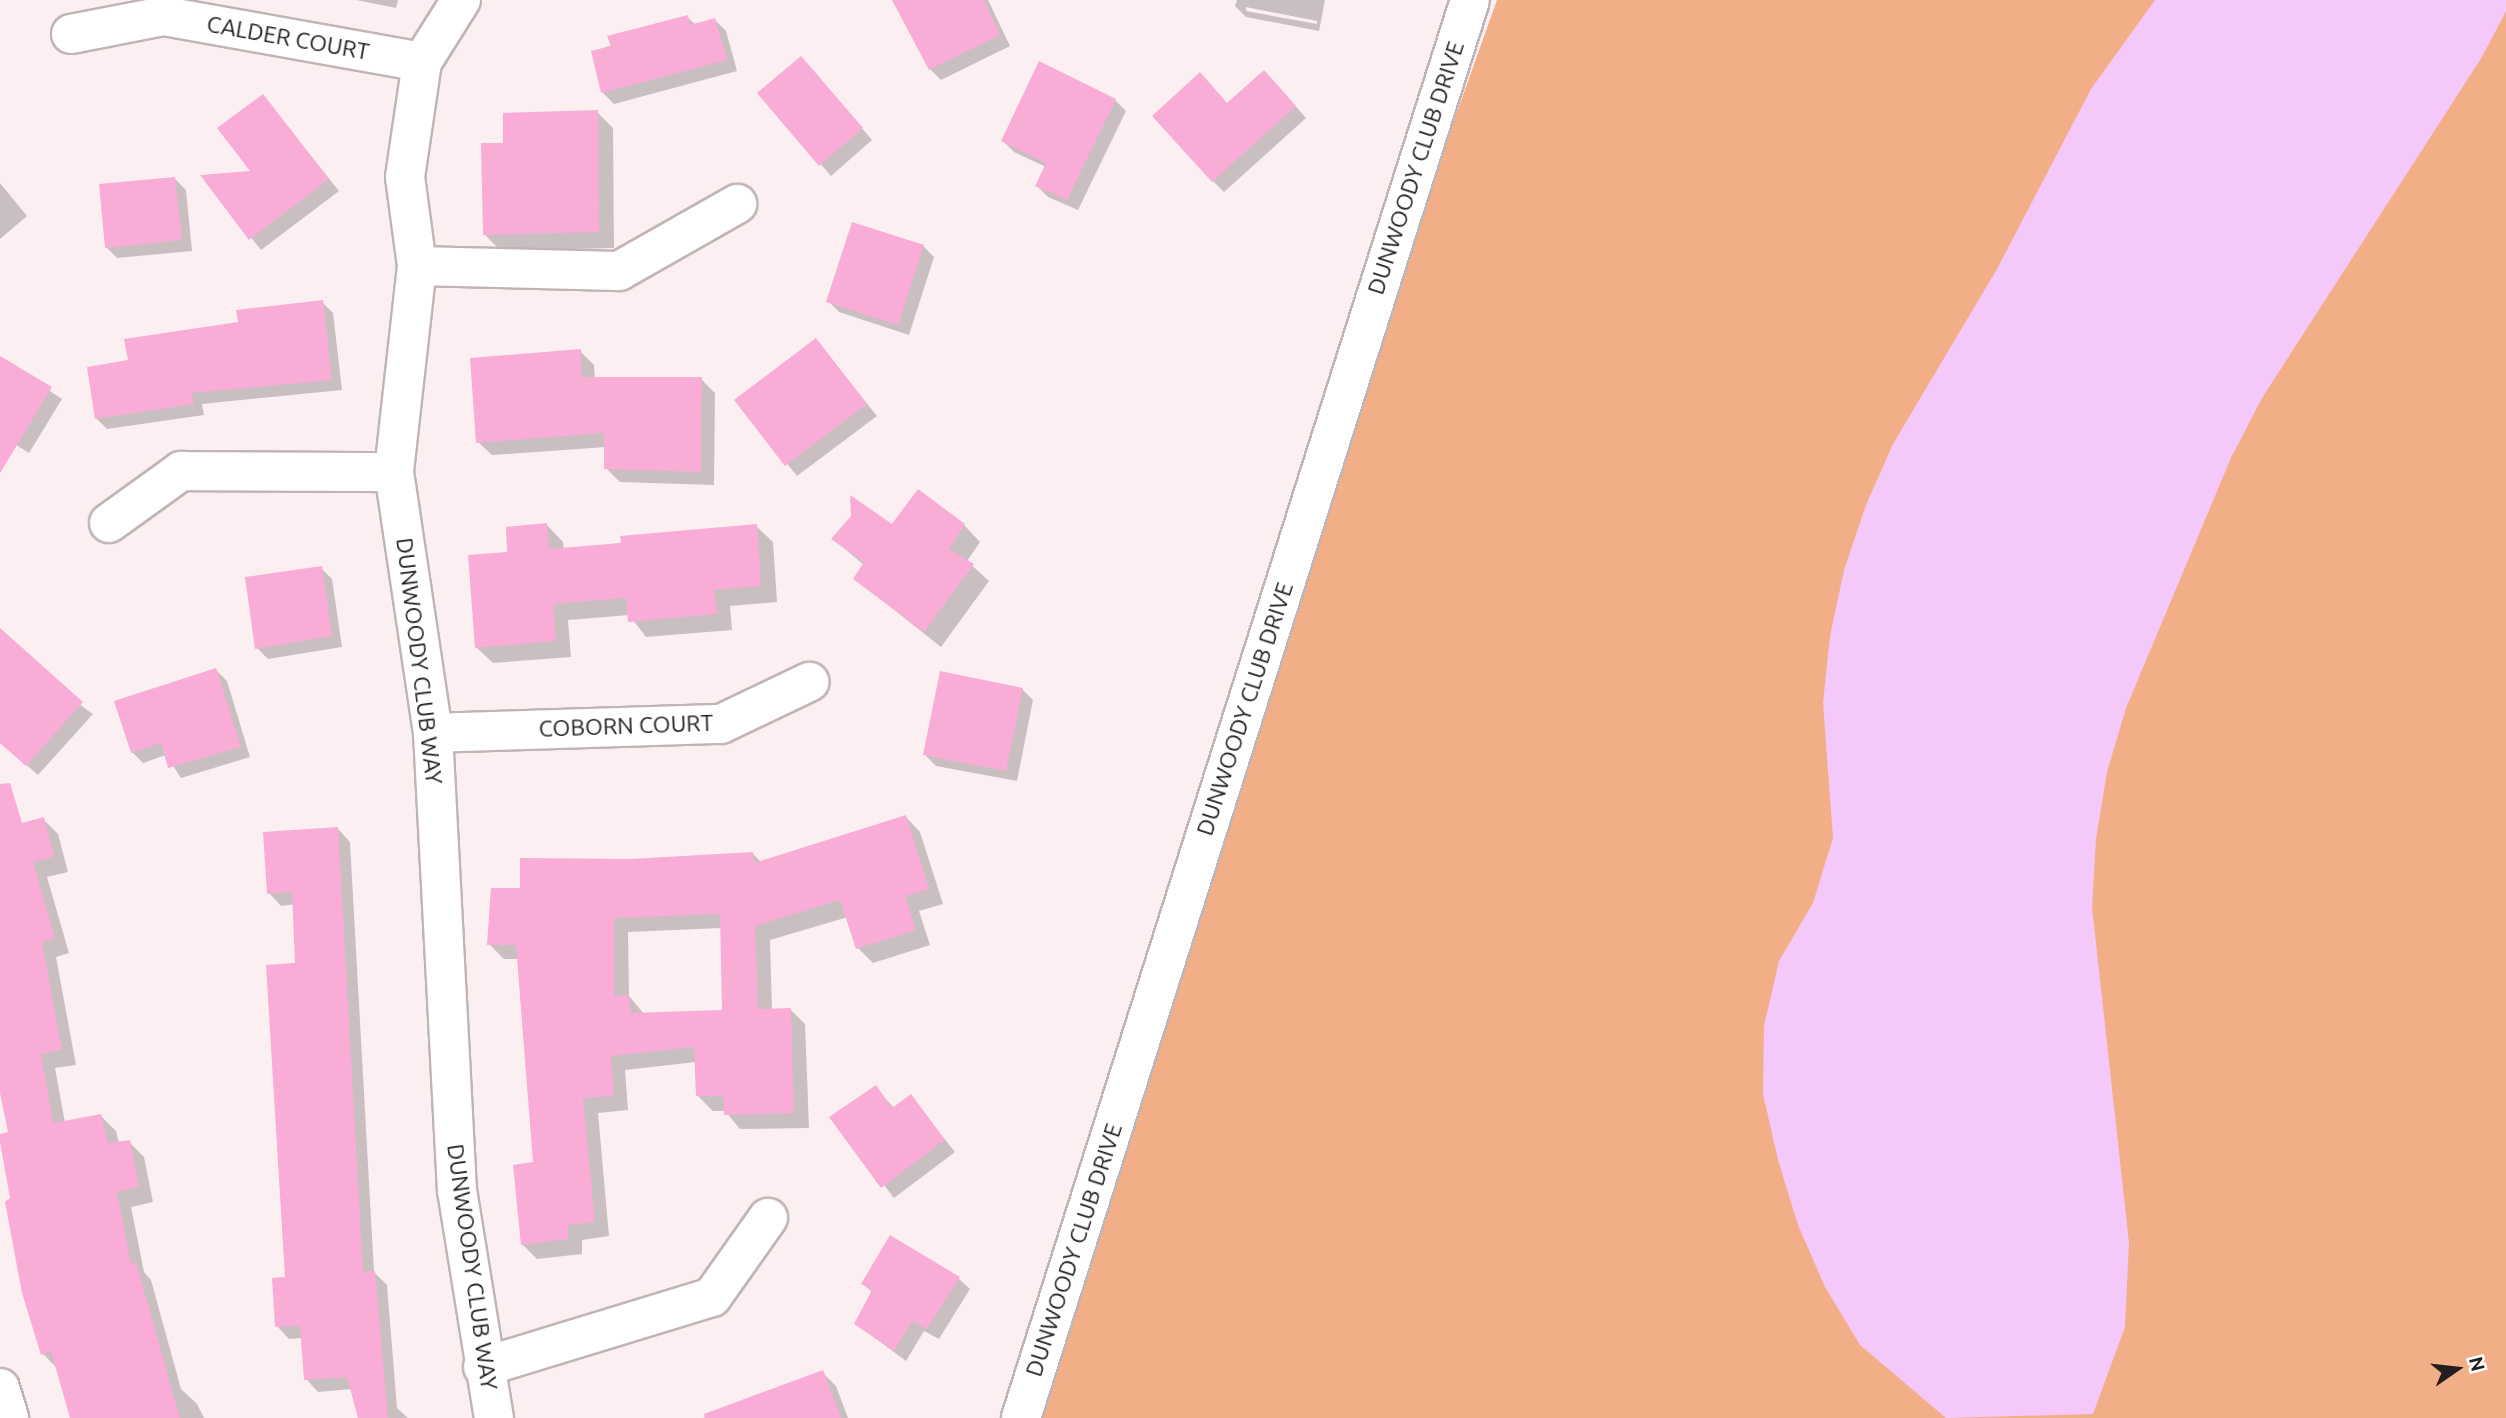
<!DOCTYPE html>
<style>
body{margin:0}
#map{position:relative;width:2506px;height:1418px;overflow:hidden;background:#fceff1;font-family:Ubuntu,sans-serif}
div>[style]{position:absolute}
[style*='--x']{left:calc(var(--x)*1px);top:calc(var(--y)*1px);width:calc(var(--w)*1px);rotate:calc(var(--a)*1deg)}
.green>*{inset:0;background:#f2af87}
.water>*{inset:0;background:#f4c8f9}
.shadow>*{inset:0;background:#0003}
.building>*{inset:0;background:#f8acd6}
.roads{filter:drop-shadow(2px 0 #c0b4b5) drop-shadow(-2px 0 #c0b4b5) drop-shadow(0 2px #c0b4b5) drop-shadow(0 -2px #c0b4b5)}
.minor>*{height:38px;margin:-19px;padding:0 19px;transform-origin:19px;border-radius:19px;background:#fff}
.tertiary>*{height:38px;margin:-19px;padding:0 19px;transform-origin:19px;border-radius:19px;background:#fff}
span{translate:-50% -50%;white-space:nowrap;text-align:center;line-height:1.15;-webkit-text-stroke:6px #fff;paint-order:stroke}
.street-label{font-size:23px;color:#221d1e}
.north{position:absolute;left:2422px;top:1334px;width:70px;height:70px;-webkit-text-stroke:5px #fff;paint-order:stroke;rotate:76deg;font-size:19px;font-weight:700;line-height:28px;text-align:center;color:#221d1e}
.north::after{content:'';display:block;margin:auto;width:24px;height:32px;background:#221d1e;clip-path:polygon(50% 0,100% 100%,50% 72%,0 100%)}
</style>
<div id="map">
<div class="green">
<i style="clip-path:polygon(1497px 0,2506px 0,2506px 1418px,1037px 1418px,1284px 597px)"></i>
</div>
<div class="water">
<i style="clip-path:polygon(2155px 0,2506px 0,2506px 11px,2482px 57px,2262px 398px,2231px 458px,2126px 708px,2107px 772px,2096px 839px,2092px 907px,2129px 1243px,2125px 1327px,2093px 1414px,1946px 1418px,1860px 1345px,1825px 1287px,1798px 1225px,1778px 1160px,1763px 1094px,1764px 1026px,1779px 961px,1813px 903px,1833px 838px,1823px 703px,1830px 636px,1844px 570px,1866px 505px,1893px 444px,1997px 269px,2091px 89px)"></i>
</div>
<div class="shadow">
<i style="clip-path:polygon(356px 0,398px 0,396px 8px)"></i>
<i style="clip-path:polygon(904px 0,988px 0,1010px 46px,941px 80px,930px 69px)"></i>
<i style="clip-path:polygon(evenodd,1237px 0,1325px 0,1319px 31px,1246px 17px,1235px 6px,1237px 0,1246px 7px,1317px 21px,1317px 24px,1246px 11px,1246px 7px)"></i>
<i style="clip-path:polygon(687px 17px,696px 25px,715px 20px,726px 31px,737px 71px,614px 104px,603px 93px,593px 52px)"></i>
<i style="clip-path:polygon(812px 69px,872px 140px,831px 176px,759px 93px)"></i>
<i style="clip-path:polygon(1275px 83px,1306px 118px,1224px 192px,1213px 181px,1228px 105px)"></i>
<i style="clip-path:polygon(263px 96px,339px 191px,261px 250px,203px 177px,253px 173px)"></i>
<i style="clip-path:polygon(1115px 100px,1126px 111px,1078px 210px,1048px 197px,1037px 186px,1046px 167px,1014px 152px,1003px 141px)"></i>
<i style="clip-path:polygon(597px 112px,613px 128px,614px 248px,501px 251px,484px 234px,505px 145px)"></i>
<i style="clip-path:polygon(175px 179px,186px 190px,192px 251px,117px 258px,106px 247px)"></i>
<i style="clip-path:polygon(0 183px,27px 216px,0 239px)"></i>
<i style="clip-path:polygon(923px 246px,934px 257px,909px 335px,839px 312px,828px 301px)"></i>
<i style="clip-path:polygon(322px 302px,333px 313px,342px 390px,202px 404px,204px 415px,107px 429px,96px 418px,130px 362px,240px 324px)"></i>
<i style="clip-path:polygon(816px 340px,877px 416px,797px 476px,736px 401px)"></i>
<i style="clip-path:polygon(580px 351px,594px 365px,595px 379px,701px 379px,715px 393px,714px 485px,620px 482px,606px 468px,606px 447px,492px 455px,478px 442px)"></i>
<i style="clip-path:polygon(0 358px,62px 399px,29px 453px,10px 441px,0 457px)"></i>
<i style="clip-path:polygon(547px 525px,563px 542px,564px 550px,756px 526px,773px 542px,777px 602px,730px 606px,732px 630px,646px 637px,629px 615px,568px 620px,571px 657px,493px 663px,476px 647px,509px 553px)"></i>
<i style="clip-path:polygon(964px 525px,980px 542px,967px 561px,989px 581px,941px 647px,855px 579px,864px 565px,833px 539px)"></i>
<i style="clip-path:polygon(321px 568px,332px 579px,342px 647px,268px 659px,257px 648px)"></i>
<i style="clip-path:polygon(0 647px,93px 714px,38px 775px,0 742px)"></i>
<i style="clip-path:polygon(216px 670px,227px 681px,250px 757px,181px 778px,166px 755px,143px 763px,132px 752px)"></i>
<i style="clip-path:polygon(1022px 689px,1033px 700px,1017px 781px,936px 766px,925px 755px)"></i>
<i style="clip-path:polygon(evenodd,906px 817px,920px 832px,943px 904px,919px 911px,930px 945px,873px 963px,858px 948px,848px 917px,770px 940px,772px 1010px,790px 1009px,805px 1024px,809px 1128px,740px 1129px,725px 1111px,713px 1111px,698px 1096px,696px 1062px,625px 1070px,628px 1110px,598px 1113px,609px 1236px,582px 1240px,582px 1254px,537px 1259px,522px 1244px,535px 1164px,519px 959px,504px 959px,489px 944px,522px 890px,631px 861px,753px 854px,761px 862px,906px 817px,722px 928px,724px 1011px,644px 1014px,629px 996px,628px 932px,722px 928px)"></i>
<i style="clip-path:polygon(43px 819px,58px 834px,68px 872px,47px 877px,69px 953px,56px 957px,76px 1065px,55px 1068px,65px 1123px,101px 1116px,116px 1131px,119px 1143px,129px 1142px,144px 1157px,153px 1202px,131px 1207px,144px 1272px,151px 1280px,181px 1389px,197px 1404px,204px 1418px,81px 1418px,58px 1369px,43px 1354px,12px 1199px,10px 1134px,0 1083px,0 832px)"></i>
<i style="clip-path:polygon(338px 829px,350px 842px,374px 1272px,387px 1285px,397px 1408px,408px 1418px,359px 1418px,352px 1389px,318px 1392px,306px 1379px,302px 1338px,289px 1339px,277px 1326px,287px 1279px,297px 965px,295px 904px,281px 906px,269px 893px)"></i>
<i style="clip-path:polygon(875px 1087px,894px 1108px,910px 1096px,955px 1152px,894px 1198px,832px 1117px)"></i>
<i style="clip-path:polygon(959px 1279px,970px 1289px,939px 1339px,924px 1331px,906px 1361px,856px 1324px,872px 1292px,863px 1284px)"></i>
<i style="clip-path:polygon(822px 1372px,836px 1386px,848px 1418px,703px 1418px)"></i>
</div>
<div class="building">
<i style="clip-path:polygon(892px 0,984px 0,1000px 35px,929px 70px)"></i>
<i style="clip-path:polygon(688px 15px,690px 25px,715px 18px,727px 60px,601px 93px,591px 51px,611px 46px,607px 36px)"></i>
<i style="clip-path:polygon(801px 56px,863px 128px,819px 166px,757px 93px)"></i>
<i style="clip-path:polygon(1039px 61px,1116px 99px,1067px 200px,1035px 186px,1046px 163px,1001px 141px)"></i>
<i style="clip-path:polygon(1264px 70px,1296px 106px,1212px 182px,1152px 116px,1200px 72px,1227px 103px)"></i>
<i style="clip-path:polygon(263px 94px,329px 179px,249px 240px,200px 175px,250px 171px,217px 128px)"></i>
<i style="clip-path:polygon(598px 110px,599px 232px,483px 235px,481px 143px,503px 143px,503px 113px)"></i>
<i style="clip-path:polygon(175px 177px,182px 240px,105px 248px,99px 184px)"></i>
<i style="clip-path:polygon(852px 222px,924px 245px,898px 325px,826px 302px)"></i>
<i style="clip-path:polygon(323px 300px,332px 380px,192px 393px,194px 404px,95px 419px,87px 367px,128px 360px,124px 339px,238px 322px,236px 310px)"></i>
<i style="clip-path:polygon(816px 338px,867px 404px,785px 466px,734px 400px)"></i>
<i style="clip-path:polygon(581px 349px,582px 377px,702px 377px,701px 472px,604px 469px,604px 433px,476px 443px,470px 358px)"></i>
<i style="clip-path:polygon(0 356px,52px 387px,0 473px)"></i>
<i style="clip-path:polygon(918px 489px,965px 524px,949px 549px,974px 564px,924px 632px,853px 579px,864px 562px,831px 539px,851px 516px,850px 495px,892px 524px)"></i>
<i style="clip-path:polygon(547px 523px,549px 549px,621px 543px,620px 536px,757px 524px,761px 586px,714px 590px,717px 614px,628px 622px,626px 598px,553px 604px,556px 641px,475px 648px,468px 555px,507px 552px,506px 527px)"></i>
<i style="clip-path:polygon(322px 566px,332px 636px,255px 649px,245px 577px)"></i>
<i style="clip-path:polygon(0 628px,83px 702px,26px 766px,0 743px)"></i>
<i style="clip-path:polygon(216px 668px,241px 747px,168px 768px,161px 743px,131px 753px,114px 701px)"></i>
<i style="clip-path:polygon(940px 671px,1023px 688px,1006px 771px,923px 755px)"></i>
<i style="clip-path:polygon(10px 783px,22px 823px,44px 817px,54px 857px,33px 862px,55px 938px,42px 942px,62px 1050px,41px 1054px,53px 1123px,101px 1114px,108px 1143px,130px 1140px,139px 1187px,117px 1192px,131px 1264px,136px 1263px,180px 1418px,70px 1418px,51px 1351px,41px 1355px,22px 1293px,5px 1202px,10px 1198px,0 1142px,0 1134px,8px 1132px,0 1093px,0 784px)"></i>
<i style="clip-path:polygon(evenodd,906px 815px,929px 889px,905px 896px,916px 930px,856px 949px,840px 900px,755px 926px,758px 1009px,791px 1008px,794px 1113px,724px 1115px,724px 1096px,696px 1096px,694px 1047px,611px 1056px,614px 1096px,583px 1098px,595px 1222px,568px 1225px,568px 1239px,521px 1245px,513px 1165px,533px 1162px,516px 945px,487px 945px,491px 888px,520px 888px,520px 858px,631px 859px,753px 852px,754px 863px,906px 815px,720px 914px,722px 1010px,631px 1013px,629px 995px,614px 996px,614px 918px,720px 914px)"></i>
<i style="clip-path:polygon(338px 827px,363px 1272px,375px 1271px,388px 1418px,358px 1418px,347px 1377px,304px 1380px,300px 1326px,275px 1327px,272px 1278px,285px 1277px,266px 965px,295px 963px,292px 892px,267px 894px,263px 832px)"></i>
<i style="clip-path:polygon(876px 1085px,892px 1108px,911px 1094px,945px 1140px,881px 1188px,829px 1117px)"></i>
<i style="clip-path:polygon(890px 1235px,960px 1277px,927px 1329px,912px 1321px,894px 1351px,854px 1324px,872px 1290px,861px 1284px)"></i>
<i style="clip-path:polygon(823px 1370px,841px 1418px,705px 1418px,704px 1414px)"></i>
</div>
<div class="roads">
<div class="minor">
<i style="--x:461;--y:0;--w:73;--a:122.2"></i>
<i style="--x:422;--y:62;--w:116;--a:98.4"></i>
<i style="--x:405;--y:177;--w:90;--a:82.3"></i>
<i style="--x:417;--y:266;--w:207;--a:96.4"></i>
<i style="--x:394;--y:472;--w:264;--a:81.5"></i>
<i style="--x:433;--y:733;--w:458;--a:87"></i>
<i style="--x:457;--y:1190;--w:231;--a:80.8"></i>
<i style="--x:71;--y:34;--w:95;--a:-11"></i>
<i style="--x:164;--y:16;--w:262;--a:10.1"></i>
<i style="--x:417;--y:266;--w:202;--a:1.4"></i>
<i style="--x:619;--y:271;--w:136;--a:-29.6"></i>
<i style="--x:109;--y:523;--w:89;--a:-35.8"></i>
<i style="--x:181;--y:471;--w:213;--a:0.3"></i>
<i style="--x:433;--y:733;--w:288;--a:-1.8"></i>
<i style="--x:721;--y:724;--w:98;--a:-25.5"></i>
<i style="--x:483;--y:1367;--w:239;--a:-17"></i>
<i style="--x:712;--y:1297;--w:97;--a:-54.7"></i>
<i style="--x:0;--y:1388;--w:31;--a:73"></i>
</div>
<div class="tertiary">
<i style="--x:1021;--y:1418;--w:1487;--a:-72.43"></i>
</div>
</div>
<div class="street-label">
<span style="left:288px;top:38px;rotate:10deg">CALDER COURT</span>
<span style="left:1416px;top:168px;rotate:-72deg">DUNWOODY CLUB DRIVE</span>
<span style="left:419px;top:661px;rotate:83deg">DUNWOODY CLUB WAY</span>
<span style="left:1245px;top:709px;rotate:-72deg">DUNWOODY CLUB DRIVE</span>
<span style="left:626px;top:726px;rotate:-2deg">COBORN COURT</span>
<span style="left:1074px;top:1250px;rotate:-72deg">DUNWOODY CLUB DRIVE</span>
<span style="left:472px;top:1267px;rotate:82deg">DUNWOODY CLUB WAY</span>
</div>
<div class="north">N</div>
</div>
